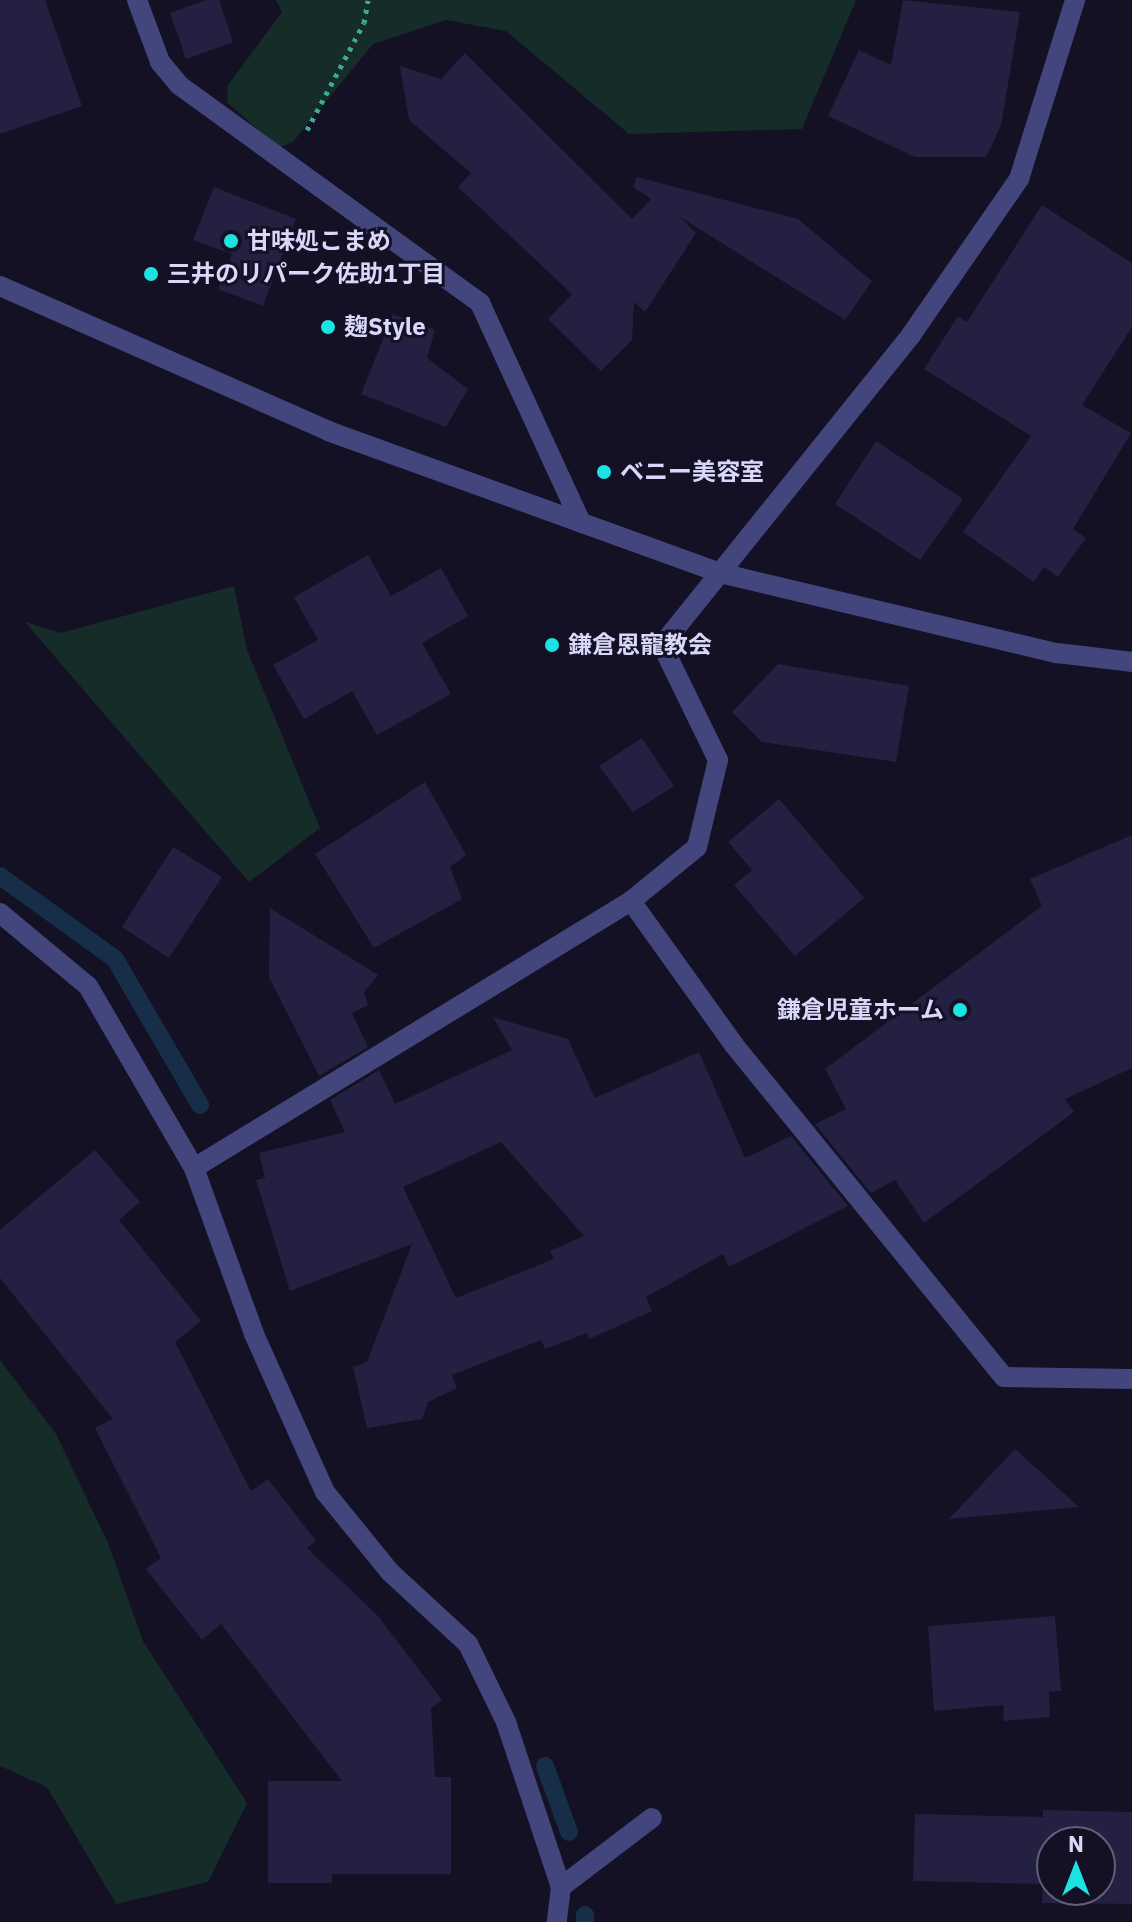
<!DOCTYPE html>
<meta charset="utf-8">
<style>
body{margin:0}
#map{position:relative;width:1132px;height:1922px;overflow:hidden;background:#131123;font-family:"IBM Plex Sans","Noto Sans JP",sans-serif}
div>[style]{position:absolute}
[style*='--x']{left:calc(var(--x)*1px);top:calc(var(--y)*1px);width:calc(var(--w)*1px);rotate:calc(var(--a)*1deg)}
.green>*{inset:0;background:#152c29}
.stream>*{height:18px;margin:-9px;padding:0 9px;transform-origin:9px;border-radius:9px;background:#162e48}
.building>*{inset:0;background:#232042}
.path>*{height:5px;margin-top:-2.5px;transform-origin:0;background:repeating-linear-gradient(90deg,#3ea997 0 4px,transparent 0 10px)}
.minor>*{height:20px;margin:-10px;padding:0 10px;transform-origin:10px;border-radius:10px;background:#42467d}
.dots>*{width:22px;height:22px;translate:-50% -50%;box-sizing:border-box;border:4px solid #131123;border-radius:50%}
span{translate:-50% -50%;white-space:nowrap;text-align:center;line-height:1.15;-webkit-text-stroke:6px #131123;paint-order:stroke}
.poi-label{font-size:24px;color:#d9d8fa;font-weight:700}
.left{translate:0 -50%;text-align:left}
.right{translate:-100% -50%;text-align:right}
.north{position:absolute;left:1036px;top:1826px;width:80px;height:80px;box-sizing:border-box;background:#131123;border:2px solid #626179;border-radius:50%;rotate:0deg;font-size:22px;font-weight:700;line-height:32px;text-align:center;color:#d9d8fa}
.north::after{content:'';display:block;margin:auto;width:28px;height:36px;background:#1ce3e2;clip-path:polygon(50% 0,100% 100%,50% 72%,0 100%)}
</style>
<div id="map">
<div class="green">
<i style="clip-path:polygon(276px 0,856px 0,802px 129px,629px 134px,506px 31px,446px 20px,373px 44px,293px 142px,278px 148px,227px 102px,228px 85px,282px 12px)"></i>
<i style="clip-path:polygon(234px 586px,247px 650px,320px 828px,249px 882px,25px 622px,61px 633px)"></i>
<i style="clip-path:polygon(0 1360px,56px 1434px,108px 1543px,143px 1641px,247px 1803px,208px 1882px,116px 1904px,47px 1787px,0 1766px)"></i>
</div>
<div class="stream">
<i style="--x:0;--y:876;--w:142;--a:35.8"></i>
<i style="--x:115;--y:959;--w:169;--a:59.8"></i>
<i style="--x:545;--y:1766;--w:70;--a:70"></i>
<i style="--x:585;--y:1922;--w:7;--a:-90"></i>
</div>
<div class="building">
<i style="clip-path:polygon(0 0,45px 0,82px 106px,0 134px)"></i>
<i style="clip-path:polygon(206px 0,219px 0,233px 42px,186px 59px,170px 13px)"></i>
<i style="clip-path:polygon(903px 0,1020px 12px,1001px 126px,986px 157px,915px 157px,828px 116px,859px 50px,891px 65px)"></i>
<i style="clip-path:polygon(465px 53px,632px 219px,651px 199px,633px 187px,637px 177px,798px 219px,872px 281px,845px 320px,680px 217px,696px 233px,645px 312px,634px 302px,632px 340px,601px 371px,548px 319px,572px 294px,458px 187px,471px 173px,409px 120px,400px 66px,441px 79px)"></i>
<i style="clip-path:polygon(214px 187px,296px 219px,263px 306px,218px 289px,232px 254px,193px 240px)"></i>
<i style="clip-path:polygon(1042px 205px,1132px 263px,1132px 327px,1082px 405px,1131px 433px,1073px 529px,1086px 538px,1058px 577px,1044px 567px,1034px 582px,963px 532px,1031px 436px,924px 369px,958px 316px,967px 322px)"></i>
<i style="clip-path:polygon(393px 314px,435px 330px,427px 358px,468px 389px,446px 427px,361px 394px)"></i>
<i style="clip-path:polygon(876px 441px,963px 499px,920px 560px,835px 504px)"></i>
<i style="clip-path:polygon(368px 555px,391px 596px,441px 568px,468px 616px,422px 643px,451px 694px,377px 735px,352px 691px,304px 719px,273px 665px,318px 640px,294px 597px)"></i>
<i style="clip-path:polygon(778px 664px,909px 686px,896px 762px,762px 742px,732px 712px)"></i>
<i style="clip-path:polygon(642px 738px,674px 786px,633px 812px,599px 766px)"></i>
<i style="clip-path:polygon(425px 782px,466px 855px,450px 867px,462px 899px,374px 948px,315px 854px)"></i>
<i style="clip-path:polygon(779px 799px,864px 898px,795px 956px,734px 885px,752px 870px,728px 842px)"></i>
<i style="clip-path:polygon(1132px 835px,1132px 1068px,1065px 1099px,1074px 1112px,924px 1223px,895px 1180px,871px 1193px,815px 1124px,846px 1109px,825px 1069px,1042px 906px,1030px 879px)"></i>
<i style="clip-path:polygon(173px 847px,222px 877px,169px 958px,122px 927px)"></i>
<i style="clip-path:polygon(270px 908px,378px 975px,364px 992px,368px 1005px,352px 1013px,368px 1047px,319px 1076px,269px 977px)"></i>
<i style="clip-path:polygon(evenodd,493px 1017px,568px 1039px,595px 1098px,699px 1052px,745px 1158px,791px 1136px,848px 1206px,729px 1267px,723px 1254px,646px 1297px,652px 1311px,589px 1339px,587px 1333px,545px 1349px,541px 1340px,452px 1375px,457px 1388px,428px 1402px,422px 1419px,367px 1428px,353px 1367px,367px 1362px,412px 1244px,290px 1291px,256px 1180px,265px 1178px,259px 1153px,345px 1132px,330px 1100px,379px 1070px,395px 1104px,512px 1050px,493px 1017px,501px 1142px,584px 1236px,550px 1251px,554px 1259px,456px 1298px,403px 1187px,501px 1142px)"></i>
<i style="clip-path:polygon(95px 1150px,140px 1202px,119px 1220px,201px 1321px,175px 1342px,251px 1491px,268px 1479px,316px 1541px,307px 1548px,378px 1616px,442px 1700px,431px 1708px,435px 1777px,451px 1777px,451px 1874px,332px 1874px,332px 1883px,268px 1883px,268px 1781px,342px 1781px,221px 1624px,202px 1640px,146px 1569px,161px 1558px,95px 1428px,113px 1419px,0 1278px,0 1230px)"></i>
<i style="clip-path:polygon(1015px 1449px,1079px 1507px,949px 1519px)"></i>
<i style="clip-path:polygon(1055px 1616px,1061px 1691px,1049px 1692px,1050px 1717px,1004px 1721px,1003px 1705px,934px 1711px,928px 1626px)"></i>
<i style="clip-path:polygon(evenodd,1043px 1810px,1132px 1812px,1132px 1904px,1042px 1903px,1043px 1884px,913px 1881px,915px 1814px,1043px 1817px,1043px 1810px,1052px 1842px,1100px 1842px,1100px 1890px,1052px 1890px,1052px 1842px)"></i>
</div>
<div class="path">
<i style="--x:307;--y:130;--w:121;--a:-62"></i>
<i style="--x:364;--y:23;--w:23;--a:-80"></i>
</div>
<div class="minor">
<i style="--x:137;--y:0;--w:66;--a:69.6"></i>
<i style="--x:160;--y:62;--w:30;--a:50"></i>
<i style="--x:179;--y:85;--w:372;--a:35.9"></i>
<i style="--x:480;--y:303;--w:242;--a:65.3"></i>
<i style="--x:0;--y:286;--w:359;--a:23.8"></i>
<i style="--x:328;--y:431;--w:417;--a:19.9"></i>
<i style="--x:720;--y:573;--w:346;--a:13.4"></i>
<i style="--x:1057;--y:653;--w:76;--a:6.8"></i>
<i style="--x:631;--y:901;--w:177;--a:54.4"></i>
<i style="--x:734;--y:1045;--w:428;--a:50.9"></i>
<i style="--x:1004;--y:1377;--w:128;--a:0.9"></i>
<i style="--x:0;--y:913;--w:114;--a:39.7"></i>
<i style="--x:88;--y:986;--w:211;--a:59.8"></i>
<i style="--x:194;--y:1168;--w:177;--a:70.1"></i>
<i style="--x:254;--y:1334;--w:173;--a:65.8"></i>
<i style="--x:325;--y:1492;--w:103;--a:50.9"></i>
<i style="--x:390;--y:1572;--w:106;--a:42.7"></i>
<i style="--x:468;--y:1644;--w:87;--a:64"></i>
<i style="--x:506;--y:1722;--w:174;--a:71.6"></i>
<i style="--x:561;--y:1887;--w:35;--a:97"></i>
<i style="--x:194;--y:1168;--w:512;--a:-31.42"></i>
<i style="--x:631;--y:901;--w:85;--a:-39.3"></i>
<i style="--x:697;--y:847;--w:89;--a:-76.4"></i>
<i style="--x:718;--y:760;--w:128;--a:-116"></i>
<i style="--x:662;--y:645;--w:398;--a:-51.2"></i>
<i style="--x:911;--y:335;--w:190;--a:-55.3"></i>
<i style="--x:1019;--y:179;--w:188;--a:-72.6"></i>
<i style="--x:561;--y:1887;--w:114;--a:-37.2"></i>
</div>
<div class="dots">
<i style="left:231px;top:241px;background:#1ce3e2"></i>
<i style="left:151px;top:274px;background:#1ce3e2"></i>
<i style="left:328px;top:327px;background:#1ce3e2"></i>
<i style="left:604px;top:472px;background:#1ce3e2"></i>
<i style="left:552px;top:645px;background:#1ce3e2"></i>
<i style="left:960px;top:1010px;background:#1ce3e2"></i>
</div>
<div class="poi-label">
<span class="left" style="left:247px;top:241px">甘味処こまめ</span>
<span class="left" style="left:167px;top:274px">三井のリパーク佐助1丁目</span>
<span class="left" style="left:344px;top:327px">麹Style</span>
<span class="left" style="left:620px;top:472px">ベニー美容室</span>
<span class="left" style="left:568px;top:645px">鎌倉恩寵教会</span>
<span class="right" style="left:944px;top:1010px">鎌倉児童ホーム</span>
</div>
<div class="north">N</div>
</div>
